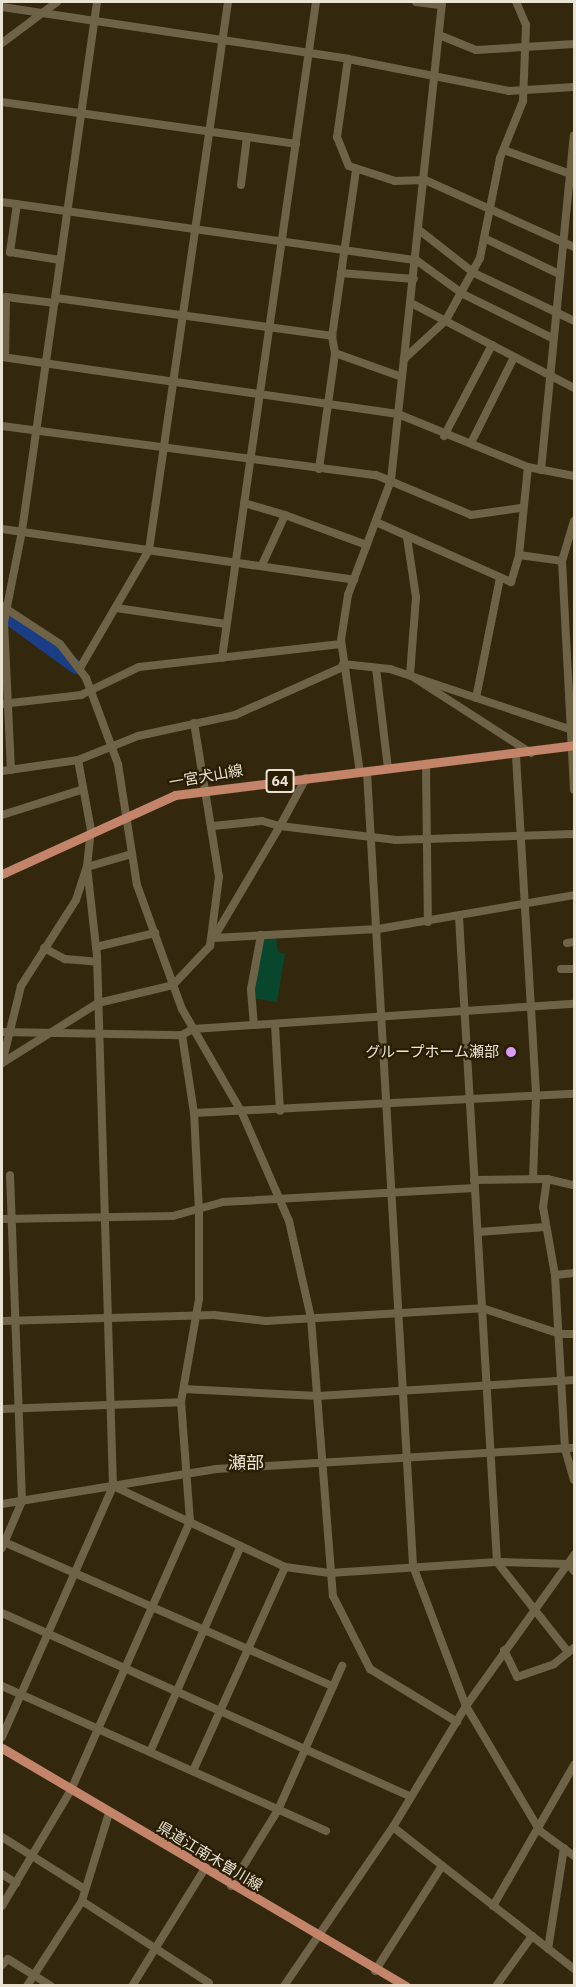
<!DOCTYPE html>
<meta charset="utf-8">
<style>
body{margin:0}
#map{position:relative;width:576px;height:1987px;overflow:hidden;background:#33280e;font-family:"IBM Plex Sans","Noto Sans JP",sans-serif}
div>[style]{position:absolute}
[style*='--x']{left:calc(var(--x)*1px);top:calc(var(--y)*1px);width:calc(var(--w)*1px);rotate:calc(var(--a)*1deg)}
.green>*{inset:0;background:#08472d}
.river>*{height:14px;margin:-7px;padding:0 7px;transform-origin:7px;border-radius:7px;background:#1b3d85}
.minor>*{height:8px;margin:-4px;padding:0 4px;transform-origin:4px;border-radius:4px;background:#6e6247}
.major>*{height:9px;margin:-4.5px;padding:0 4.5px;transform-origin:4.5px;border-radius:4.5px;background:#c3846a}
.dots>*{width:16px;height:16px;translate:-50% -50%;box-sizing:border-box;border:3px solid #291e04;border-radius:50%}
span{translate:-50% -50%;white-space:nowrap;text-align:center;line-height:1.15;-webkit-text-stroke:4.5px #291e04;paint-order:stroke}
.shield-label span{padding:2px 4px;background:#291e04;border:2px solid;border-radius:4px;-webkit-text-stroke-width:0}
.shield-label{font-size:14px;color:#eae3d4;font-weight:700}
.street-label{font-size:15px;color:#eae3d4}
.poi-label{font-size:15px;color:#eae3d4}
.right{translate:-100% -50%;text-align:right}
.quarter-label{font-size:18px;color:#eae3d4}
.frame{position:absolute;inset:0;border:3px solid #eae3d4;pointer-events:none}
</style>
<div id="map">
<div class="green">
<i style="clip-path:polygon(276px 937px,278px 952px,285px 954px,277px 1002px,252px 998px,264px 938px)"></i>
</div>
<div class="river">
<i style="--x:2;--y:613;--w:92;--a:36.1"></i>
</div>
<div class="minor">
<i style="--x:416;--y:2;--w:26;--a:7"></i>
<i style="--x:2;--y:7;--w:350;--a:8.5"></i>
<i style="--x:348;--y:59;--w:164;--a:11.2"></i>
<i style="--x:509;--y:91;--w:65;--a:-3.5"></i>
<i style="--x:439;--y:35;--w:40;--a:22"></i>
<i style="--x:476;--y:50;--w:98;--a:-3.5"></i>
<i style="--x:2;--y:43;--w:69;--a:-36.7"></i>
<i style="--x:348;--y:59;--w:79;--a:98"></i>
<i style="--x:337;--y:137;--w:31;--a:68"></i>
<i style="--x:349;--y:166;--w:48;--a:18.1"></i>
<i style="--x:395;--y:181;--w:30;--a:-2"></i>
<i style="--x:425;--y:180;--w:163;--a:24.2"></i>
<i style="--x:2;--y:102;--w:297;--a:8.1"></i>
<i style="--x:504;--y:150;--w:73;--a:19.9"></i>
<i style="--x:356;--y:170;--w:168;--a:98.2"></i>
<i style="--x:332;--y:336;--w:17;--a:80"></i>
<i style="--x:335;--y:353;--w:71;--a:19.7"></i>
<i style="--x:241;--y:185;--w:48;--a:-82.9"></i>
<i style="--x:2;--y:202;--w:418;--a:8"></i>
<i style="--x:416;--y:260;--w:58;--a:35.9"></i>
<i style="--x:463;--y:294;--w:99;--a:26.3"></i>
<i style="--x:17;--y:204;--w:49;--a:98.3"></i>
<i style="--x:10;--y:252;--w:51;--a:9.1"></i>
<i style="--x:419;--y:230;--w:70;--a:38"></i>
<i style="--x:474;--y:273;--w:111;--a:25.6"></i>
<i style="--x:484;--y:238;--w:83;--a:25.6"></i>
<i style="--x:341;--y:273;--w:73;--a:4.7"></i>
<i style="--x:56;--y:298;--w:279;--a:7.8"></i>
<i style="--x:411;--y:303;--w:184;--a:27.5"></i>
<i style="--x:2;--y:357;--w:400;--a:8.2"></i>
<i style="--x:398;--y:414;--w:140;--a:22.2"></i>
<i style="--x:528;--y:467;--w:47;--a:11.1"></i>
<i style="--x:5;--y:357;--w:60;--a:-89"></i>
<i style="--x:6;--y:297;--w:49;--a:7"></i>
<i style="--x:404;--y:359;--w:57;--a:-42.9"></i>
<i style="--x:446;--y:320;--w:71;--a:-61.3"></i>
<i style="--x:480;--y:258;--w:102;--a:-78.7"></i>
<i style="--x:500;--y:158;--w:61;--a:-68"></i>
<i style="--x:523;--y:101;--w:76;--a:-87.7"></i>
<i style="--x:526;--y:25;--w:25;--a:-113"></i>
<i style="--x:2;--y:426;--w:377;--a:7.5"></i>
<i style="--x:376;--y:475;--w:103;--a:22.8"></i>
<i style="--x:471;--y:515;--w:49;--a:-8.1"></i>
<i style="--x:444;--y:436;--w:103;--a:-62.2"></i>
<i style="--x:471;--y:443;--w:96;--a:-63.4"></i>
<i style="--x:319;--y:469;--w:117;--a:-82.1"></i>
<i style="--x:541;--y:470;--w:336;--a:-84.4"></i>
<i style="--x:244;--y:503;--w:43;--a:16.3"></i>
<i style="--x:574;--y:521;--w:42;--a:106.7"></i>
<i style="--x:562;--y:561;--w:229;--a:87"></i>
<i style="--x:376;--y:522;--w:148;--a:24"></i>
<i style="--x:511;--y:582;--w:28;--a:-73"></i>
<i style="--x:519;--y:555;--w:88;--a:-84.2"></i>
<i style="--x:2;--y:529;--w:356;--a:8.2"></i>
<i style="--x:407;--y:537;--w:61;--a:81.5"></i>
<i style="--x:416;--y:597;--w:78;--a:94.4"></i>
<i style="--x:410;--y:675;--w:144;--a:32.8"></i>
<i style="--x:519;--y:555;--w:43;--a:7.9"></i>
<i style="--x:262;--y:565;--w:55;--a:-65.3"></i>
<i style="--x:285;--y:515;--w:87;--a:20.1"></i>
<i style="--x:2;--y:606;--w:69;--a:33.2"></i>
<i style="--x:60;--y:644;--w:43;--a:52.6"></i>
<i style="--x:86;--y:678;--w:92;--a:69.6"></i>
<i style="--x:118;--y:764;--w:122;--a:81.1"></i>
<i style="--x:137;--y:885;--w:132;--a:70.1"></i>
<i style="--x:182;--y:1009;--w:120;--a:60"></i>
<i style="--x:242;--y:1113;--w:118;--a:66.5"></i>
<i style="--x:289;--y:1221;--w:99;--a:77.2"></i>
<i style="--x:311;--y:1318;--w:279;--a:85.5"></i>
<i style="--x:333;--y:1596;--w:82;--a:63.1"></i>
<i style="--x:370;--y:1669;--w:102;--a:31.3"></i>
<i style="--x:116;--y:608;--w:111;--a:8.3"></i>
<i style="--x:222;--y:658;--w:663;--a:-81.85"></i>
<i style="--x:343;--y:664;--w:47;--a:6.1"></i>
<i style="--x:390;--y:669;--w:189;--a:18.5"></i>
<i style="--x:80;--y:668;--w:137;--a:-59.7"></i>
<i style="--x:149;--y:550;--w:554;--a:-81.8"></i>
<i style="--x:376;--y:668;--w:102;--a:83.2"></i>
<i style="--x:476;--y:698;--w:122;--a:-78.7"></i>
<i style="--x:2;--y:704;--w:80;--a:-6.5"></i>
<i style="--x:81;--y:695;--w:64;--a:-25.8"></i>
<i style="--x:139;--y:667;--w:203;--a:-6.5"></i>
<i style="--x:516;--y:756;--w:342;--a:86.6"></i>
<i style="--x:536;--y:1097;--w:82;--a:92.1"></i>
<i style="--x:426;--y:766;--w:156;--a:89.3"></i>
<i style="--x:11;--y:770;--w:148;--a:-92.7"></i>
<i style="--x:4;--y:622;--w:93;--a:-78.8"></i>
<i style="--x:22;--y:531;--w:534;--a:-81.93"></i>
<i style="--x:2;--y:771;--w:77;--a:-8.2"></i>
<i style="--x:78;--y:760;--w:65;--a:-21.8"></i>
<i style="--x:138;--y:736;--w:99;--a:-12.2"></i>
<i style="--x:235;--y:715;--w:118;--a:-24"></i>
<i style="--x:367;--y:772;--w:795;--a:86.68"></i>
<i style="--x:413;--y:1566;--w:150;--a:69.3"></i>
<i style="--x:466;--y:1706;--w:145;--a:59.4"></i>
<i style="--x:540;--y:1831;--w:42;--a:36.3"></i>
<i style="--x:360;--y:773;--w:134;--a:-98.1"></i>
<i style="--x:341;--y:640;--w:46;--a:-81.2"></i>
<i style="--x:348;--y:595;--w:123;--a:-69.5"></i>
<i style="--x:391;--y:480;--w:481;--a:-83.9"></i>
<i style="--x:306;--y:778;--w:55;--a:118.4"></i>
<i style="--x:280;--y:826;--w:117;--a:6.9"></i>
<i style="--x:396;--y:840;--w:178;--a:-1.9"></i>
<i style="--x:2;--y:815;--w:83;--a:-17.6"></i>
<i style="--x:213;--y:826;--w:49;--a:-5.8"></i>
<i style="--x:262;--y:821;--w:19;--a:16"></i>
<i style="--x:280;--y:826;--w:129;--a:120.7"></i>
<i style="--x:459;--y:917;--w:646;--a:86.63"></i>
<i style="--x:497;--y:1562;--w:115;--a:51.7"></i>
<i style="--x:213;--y:938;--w:165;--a:-3.1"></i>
<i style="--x:378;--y:929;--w:199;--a:-9.8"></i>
<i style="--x:567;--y:943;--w:7;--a:-8"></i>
<i style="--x:96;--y:947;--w:61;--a:-13.3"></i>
<i style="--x:44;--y:948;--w:24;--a:28"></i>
<i style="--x:65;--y:959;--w:32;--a:5"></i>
<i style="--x:561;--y:969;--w:13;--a:0"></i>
<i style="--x:254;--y:1025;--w:36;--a:-95"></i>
<i style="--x:251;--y:989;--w:55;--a:-79.5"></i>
<i style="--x:275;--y:1025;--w:86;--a:86.7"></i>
<i style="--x:2;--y:1032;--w:180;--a:1"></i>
<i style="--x:2;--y:1063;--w:113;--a:-32"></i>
<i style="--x:98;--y:1003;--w:77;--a:-13.5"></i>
<i style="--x:173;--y:985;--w:54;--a:-46.5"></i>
<i style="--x:210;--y:946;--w:70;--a:-82.6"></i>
<i style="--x:219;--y:877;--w:156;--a:-99.2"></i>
<i style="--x:2;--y:1063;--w:79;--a:-76.1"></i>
<i style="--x:21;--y:986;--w:102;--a:-57.4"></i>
<i style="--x:76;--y:900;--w:35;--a:-72"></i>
<i style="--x:87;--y:867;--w:37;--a:-84"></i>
<i style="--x:91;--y:830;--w:71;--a:-100.5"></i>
<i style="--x:194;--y:1113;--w:380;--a:-2.9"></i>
<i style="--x:547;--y:1179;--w:28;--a:98"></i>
<i style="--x:543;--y:1207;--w:69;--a:80"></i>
<i style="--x:555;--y:1275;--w:174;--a:86.7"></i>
<i style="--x:565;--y:1449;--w:32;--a:74"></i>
<i style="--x:474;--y:1180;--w:73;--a:-0.8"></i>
<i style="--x:547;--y:1179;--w:28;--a:13"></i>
<i style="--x:2;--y:1219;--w:171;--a:-1"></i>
<i style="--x:173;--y:1216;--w:52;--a:-15.6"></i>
<i style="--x:223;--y:1202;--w:252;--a:-3.2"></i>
<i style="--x:478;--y:1232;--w:68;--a:-4.2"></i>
<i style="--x:555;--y:1275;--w:19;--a:-6"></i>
<i style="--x:2;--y:1321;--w:212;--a:-1.6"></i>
<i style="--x:214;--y:1315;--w:52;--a:6.6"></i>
<i style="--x:266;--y:1321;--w:216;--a:-3.4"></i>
<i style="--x:482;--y:1308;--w:82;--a:18.4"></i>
<i style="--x:560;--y:1334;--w:14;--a:0"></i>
<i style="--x:184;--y:1389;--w:134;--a:3"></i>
<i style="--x:318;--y:1396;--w:256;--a:-3.6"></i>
<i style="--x:2;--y:1409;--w:179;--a:-2.2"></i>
<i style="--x:113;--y:1486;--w:190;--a:25.2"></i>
<i style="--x:285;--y:1567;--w:45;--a:7.6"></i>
<i style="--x:330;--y:1573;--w:167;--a:-3.8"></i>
<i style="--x:497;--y:1562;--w:71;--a:1.6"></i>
<i style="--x:568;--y:1564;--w:9;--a:49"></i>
<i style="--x:2;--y:1504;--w:217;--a:-9.3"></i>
<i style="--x:216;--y:1469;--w:359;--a:-3.4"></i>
<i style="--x:4;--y:1542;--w:358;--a:23.7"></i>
<i style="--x:2;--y:1548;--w:51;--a:-66.9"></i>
<i style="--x:22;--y:1501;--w:326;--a:-92.1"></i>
<i style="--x:2;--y:1613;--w:448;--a:24.2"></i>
<i style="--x:504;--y:1650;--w:30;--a:64"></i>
<i style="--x:517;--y:1677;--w:39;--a:-19"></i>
<i style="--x:554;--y:1664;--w:26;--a:-39"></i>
<i style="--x:2;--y:1686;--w:355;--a:24.1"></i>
<i style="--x:2;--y:1737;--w:274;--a:-66.1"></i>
<i style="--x:113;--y:1486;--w:530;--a:-91.73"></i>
<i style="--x:97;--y:956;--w:90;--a:-96.4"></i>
<i style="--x:87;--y:867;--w:47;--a:-16.1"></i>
<i style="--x:150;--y:1752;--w:225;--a:-66.2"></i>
<i style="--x:193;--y:1771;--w:224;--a:-65.7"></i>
<i style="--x:109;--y:1813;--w:92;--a:107.1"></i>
<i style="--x:82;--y:1901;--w:151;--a:32.8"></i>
<i style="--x:393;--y:1827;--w:230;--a:38.1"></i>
<i style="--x:2;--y:1837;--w:96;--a:32.2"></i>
<i style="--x:2;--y:1874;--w:17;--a:33"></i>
<i style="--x:231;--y:1886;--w:89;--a:-58.3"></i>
<i style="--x:278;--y:1810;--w:158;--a:-66"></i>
<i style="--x:2;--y:1906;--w:135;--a:-59.3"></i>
<i style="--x:71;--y:1790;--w:294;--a:-66.1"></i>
<i style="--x:190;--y:1521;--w:119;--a:-94.3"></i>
<i style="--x:181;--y:1402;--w:105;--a:-80.1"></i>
<i style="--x:199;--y:1299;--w:88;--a:-90"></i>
<i style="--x:199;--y:1211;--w:98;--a:-92.9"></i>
<i style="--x:194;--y:1113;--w:79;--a:-98.7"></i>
<i style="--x:182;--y:1035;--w:13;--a:-29"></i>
<i style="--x:193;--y:1029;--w:382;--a:-3.8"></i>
<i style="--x:493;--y:1906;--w:163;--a:-60.1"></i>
<i style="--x:548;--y:1949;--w:102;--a:-81"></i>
<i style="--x:2;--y:1965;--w:8;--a:-45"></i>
<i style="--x:8;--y:1959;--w:51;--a:32.1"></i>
<i style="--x:375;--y:1971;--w:125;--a:-57.5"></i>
<i style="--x:27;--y:1986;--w:101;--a:-57.1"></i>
<i style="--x:132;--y:1986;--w:137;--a:-58.2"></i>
<i style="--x:284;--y:1986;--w:193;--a:-55.6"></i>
<i style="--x:393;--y:1827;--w:141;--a:-58.9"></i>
<i style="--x:466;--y:1706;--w:186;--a:-54.4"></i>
<i style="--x:496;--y:1986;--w:62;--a:-54.2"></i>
</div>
<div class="major">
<i style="--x:2;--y:874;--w:190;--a:-24.5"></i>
<i style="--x:175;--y:795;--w:402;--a:-7.1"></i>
<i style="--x:2;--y:1748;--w:469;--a:30.5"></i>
</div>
<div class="dots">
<i style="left:511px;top:1052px;background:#da9af7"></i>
</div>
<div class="shield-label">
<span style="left:280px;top:781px">64</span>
</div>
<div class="street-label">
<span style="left:206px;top:776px;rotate:-10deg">一宮犬山線</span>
<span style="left:210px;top:1856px;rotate:31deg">県道江南木曽川線</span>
</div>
<div class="poi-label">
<span class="right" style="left:499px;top:1052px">グループホーム瀬部</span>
</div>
<div class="quarter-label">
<span style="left:246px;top:1463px">瀬部</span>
</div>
<div class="frame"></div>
</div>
